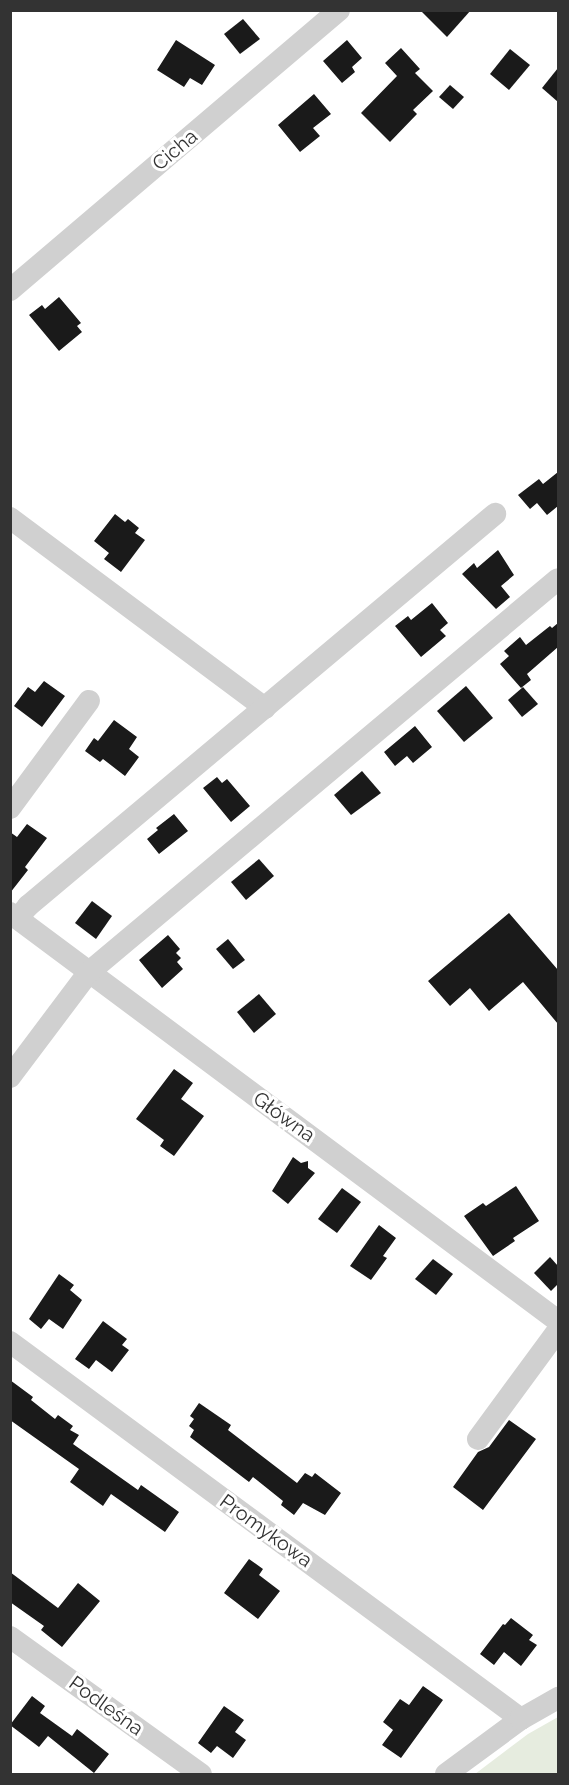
<!DOCTYPE html>
<meta charset="utf-8">
<style>
body{margin:0}
#map{position:relative;width:569px;height:1785px;overflow:hidden;background:#fff;font-family:Raleway,sans-serif}
div>[style]{position:absolute}
[style*='--x']{left:calc(var(--x)*1px);top:calc(var(--y)*1px);width:calc(var(--w)*1px);rotate:calc(var(--a)*1deg)}
.green>*{inset:0;background:#e6ecdf}
.building>*{inset:0;background:#1a1a1a}
.minor>*{height:22px;margin:-11px;padding:0 11px;transform-origin:11px;border-radius:11px;background:#d0d0d0}
span{translate:-50% -50%;white-space:nowrap;text-align:center;line-height:1.15;-webkit-text-stroke:6px #fff;paint-order:stroke}
.street-label{font-size:20px;color:#333}
.frame{position:absolute;inset:0;border:12px solid #333;pointer-events:none}
</style>
<div id="map">
<div class="green">
<i style="clip-path:polygon(558px 1717px,558px 1774px,475px 1774px,528px 1734px)"></i>
</div>
<div class="building">
<i style="clip-path:polygon(420px 10px,471px 10px,447px 37px)"></i>
<i style="clip-path:polygon(243px 19px,260px 39px,240px 54px,224px 34px)"></i>
<i style="clip-path:polygon(176px 40px,215px 65px,202px 85px,190px 78px,184px 87px,157px 70px)"></i>
<i style="clip-path:polygon(347px 40px,362px 58px,352px 67px,355px 72px,342px 83px,323px 61px)"></i>
<i style="clip-path:polygon(401px 48px,420px 69px,415px 73px,433px 91px,413px 110px,417px 114px,390px 142px,361px 113px,397px 76px,385px 63px)"></i>
<i style="clip-path:polygon(510px 49px,530px 65px,509px 90px,490px 74px)"></i>
<i style="clip-path:polygon(558px 68px,558px 102px,542px 88px)"></i>
<i style="clip-path:polygon(450px 85px,464px 97px,453px 109px,439px 97px)"></i>
<i style="clip-path:polygon(314px 94px,331px 114px,313px 128px,320px 136px,300px 152px,278px 125px)"></i>
<i style="clip-path:polygon(59px 297px,81px 323px,77px 326px,82px 332px,59px 351px,29px 315px,42px 305px,45px 309px)"></i>
<i style="clip-path:polygon(558px 472px,558px 506px,547px 515px,537px 503px,530px 509px,518px 495px,539px 479px,543px 484px)"></i>
<i style="clip-path:polygon(115px 514px,125px 522px,128px 519px,139px 528px,135px 533px,145px 540px,121px 572px,104px 559px,109px 553px,94px 541px)"></i>
<i style="clip-path:polygon(498px 550px,514px 575px,501px 586px,510px 597px,496px 609px,462px 574px,474px 563px,477px 568px)"></i>
<i style="clip-path:polygon(432px 603px,448px 623px,440px 630px,446px 636px,421px 657px,395px 626px,408px 616px,411px 620px)"></i>
<i style="clip-path:polygon(558px 623px,558px 647px,527px 674px,531px 680px,521px 688px,500px 664px,509px 656px,504px 651px,520px 637px,526px 645px,550px 626px,552px 628px)"></i>
<i style="clip-path:polygon(44px 681px,65px 696px,42px 727px,14px 706px,28px 687px,35px 692px)"></i>
<i style="clip-path:polygon(466px 686px,493px 718px,464px 742px,437px 711px)"></i>
<i style="clip-path:polygon(523px 687px,538px 704px,522px 717px,508px 700px)"></i>
<i style="clip-path:polygon(114px 720px,137px 737px,129px 749px,139px 757px,125px 776px,103px 759px,100px 762px,85px 751px,94px 738px,98px 741px)"></i>
<i style="clip-path:polygon(415px 726px,432px 747px,413px 763px,407px 756px,395px 766px,384px 752px)"></i>
<i style="clip-path:polygon(362px 771px,381px 793px,351px 815px,334px 795px)"></i>
<i style="clip-path:polygon(217px 777px,222px 783px,227px 779px,250px 806px,231px 822px,203px 788px)"></i>
<i style="clip-path:polygon(174px 814px,188px 831px,159px 854px,147px 839px,158px 830px,156px 828px)"></i>
<i style="clip-path:polygon(27px 824px,47px 838px,25px 867px,28px 870px,10px 893px,10px 832px,17px 837px)"></i>
<i style="clip-path:polygon(259px 859px,274px 876px,246px 900px,231px 882px)"></i>
<i style="clip-path:polygon(92px 901px,112px 916px,96px 939px,75px 923px)"></i>
<i style="clip-path:polygon(509px 913px,558px 970px,558px 1024px,523px 982px,489px 1011px,470px 988px,450px 1006px,428px 981px)"></i>
<i style="clip-path:polygon(168px 935px,180px 949px,176px 953px,181px 958px,177px 962px,183px 969px,162px 988px,139px 960px)"></i>
<i style="clip-path:polygon(228px 939px,245px 960px,233px 969px,216px 949px)"></i>
<i style="clip-path:polygon(259px 994px,276px 1014px,254px 1033px,237px 1012px)"></i>
<i style="clip-path:polygon(174px 1069px,193px 1083px,181px 1099px,204px 1116px,174px 1156px,160px 1146px,164px 1140px,136px 1119px)"></i>
<i style="clip-path:polygon(293px 1157px,301px 1163px,308px 1161px,308px 1168px,315px 1173px,288px 1204px,272px 1191px)"></i>
<i style="clip-path:polygon(516px 1186px,539px 1221px,513px 1238px,515px 1241px,493px 1256px,464px 1216px,483px 1203px,486px 1206px)"></i>
<i style="clip-path:polygon(342px 1188px,361px 1202px,337px 1233px,318px 1219px)"></i>
<i style="clip-path:polygon(379px 1225px,396px 1238px,383px 1256px,387px 1258px,371px 1280px,350px 1266px)"></i>
<i style="clip-path:polygon(550px 1257px,558px 1266px,558px 1284px,551px 1291px,534px 1273px)"></i>
<i style="clip-path:polygon(433px 1259px,453px 1274px,436px 1295px,415px 1279px)"></i>
<i style="clip-path:polygon(59px 1274px,74px 1285px,70px 1290px,82px 1300px,63px 1329px,49px 1319px,41px 1329px,29px 1319px)"></i>
<i style="clip-path:polygon(103px 1321px,127px 1339px,122px 1345px,129px 1350px,112px 1372px,96px 1360px,89px 1369px,75px 1359px)"></i>
<i style="clip-path:polygon(10px 1380px,33px 1397px,31px 1400px,55px 1419px,58px 1415px,73px 1426px,70px 1430px,79px 1435px,73px 1444px,138px 1490px,141px 1485px,179px 1512px,165px 1532px,111px 1494px,103px 1506px,70px 1482px,79px 1469px,10px 1420px)"></i>
<i style="clip-path:polygon(199px 1403px,231px 1425px,228px 1430px,297px 1483px,305px 1473px,312px 1477px,315px 1473px,341px 1493px,325px 1515px,303px 1503px,294px 1515px,281px 1505px,283px 1501px,253px 1477px,249px 1482px,190px 1437px,194px 1430px,189px 1426px,194px 1419px,190px 1416px)"></i>
<i style="clip-path:polygon(509px 1420px,536px 1439px,483px 1510px,453px 1487px,478px 1452px,489px 1447px)"></i>
<i style="clip-path:polygon(249px 1559px,263px 1569px,259px 1575px,280px 1591px,258px 1619px,224px 1593px)"></i>
<i style="clip-path:polygon(10px 1572px,58px 1608px,78px 1583px,100px 1601px,62px 1647px,41px 1630px,44px 1626px,10px 1602px)"></i>
<i style="clip-path:polygon(511px 1618px,533px 1635px,529px 1640px,537px 1645px,521px 1666px,504px 1652px,494px 1665px,480px 1654px,503px 1624px,505px 1625px)"></i>
<i style="clip-path:polygon(423px 1686px,443px 1700px,401px 1758px,382px 1745px,393px 1730px,383px 1722px,400px 1699px,409px 1705px)"></i>
<i style="clip-path:polygon(32px 1696px,45px 1706px,40px 1713px,72px 1736px,77px 1729px,109px 1754px,94px 1773px,48px 1736px,39px 1747px,10px 1725px)"></i>
<i style="clip-path:polygon(224px 1706px,244px 1720px,235px 1732px,246px 1740px,233px 1758px,217px 1746px,211px 1753px,198px 1743px)"></i>
</div>
<div class="minor">
<i style="--x:10;--y:290;--w:432;--a:-40.4"></i>
<i style="--x:10;--y:518;--w:318;--a:36.7"></i>
<i style="--x:10;--y:808;--w:133;--a:-53.6"></i>
<i style="--x:10;--y:913;--w:683;--a:36.67"></i>
<i style="--x:18;--y:918;--w:16;--a:-50"></i>
<i style="--x:28;--y:906;--w:610;--a:-40.01"></i>
<i style="--x:10;--y:1077;--w:130;--a:-53.1"></i>
<i style="--x:88;--y:973;--w:613;--a:-39.97"></i>
<i style="--x:10;--y:1342;--w:635;--a:36.42"></i>
<i style="--x:478;--y:1439;--w:135;--a:-53.7"></i>
<i style="--x:10;--y:1637;--w:235;--a:35.7"></i>
<i style="--x:446;--y:1774;--w:93;--a:-36.3"></i>
<i style="--x:521;--y:1719;--w:43;--a:-29.6"></i>
</div>
<div class="street-label">
<span style="left:175px;top:150px;rotate:-40deg">Cicha</span>
<span style="left:284px;top:1117px;rotate:36deg">Główna</span>
<span style="left:266px;top:1531px;rotate:36deg">Promykowa</span>
<span style="left:106px;top:1706px;rotate:36deg">Podleśna</span>
</div>
<div class="frame"></div>
</div>
